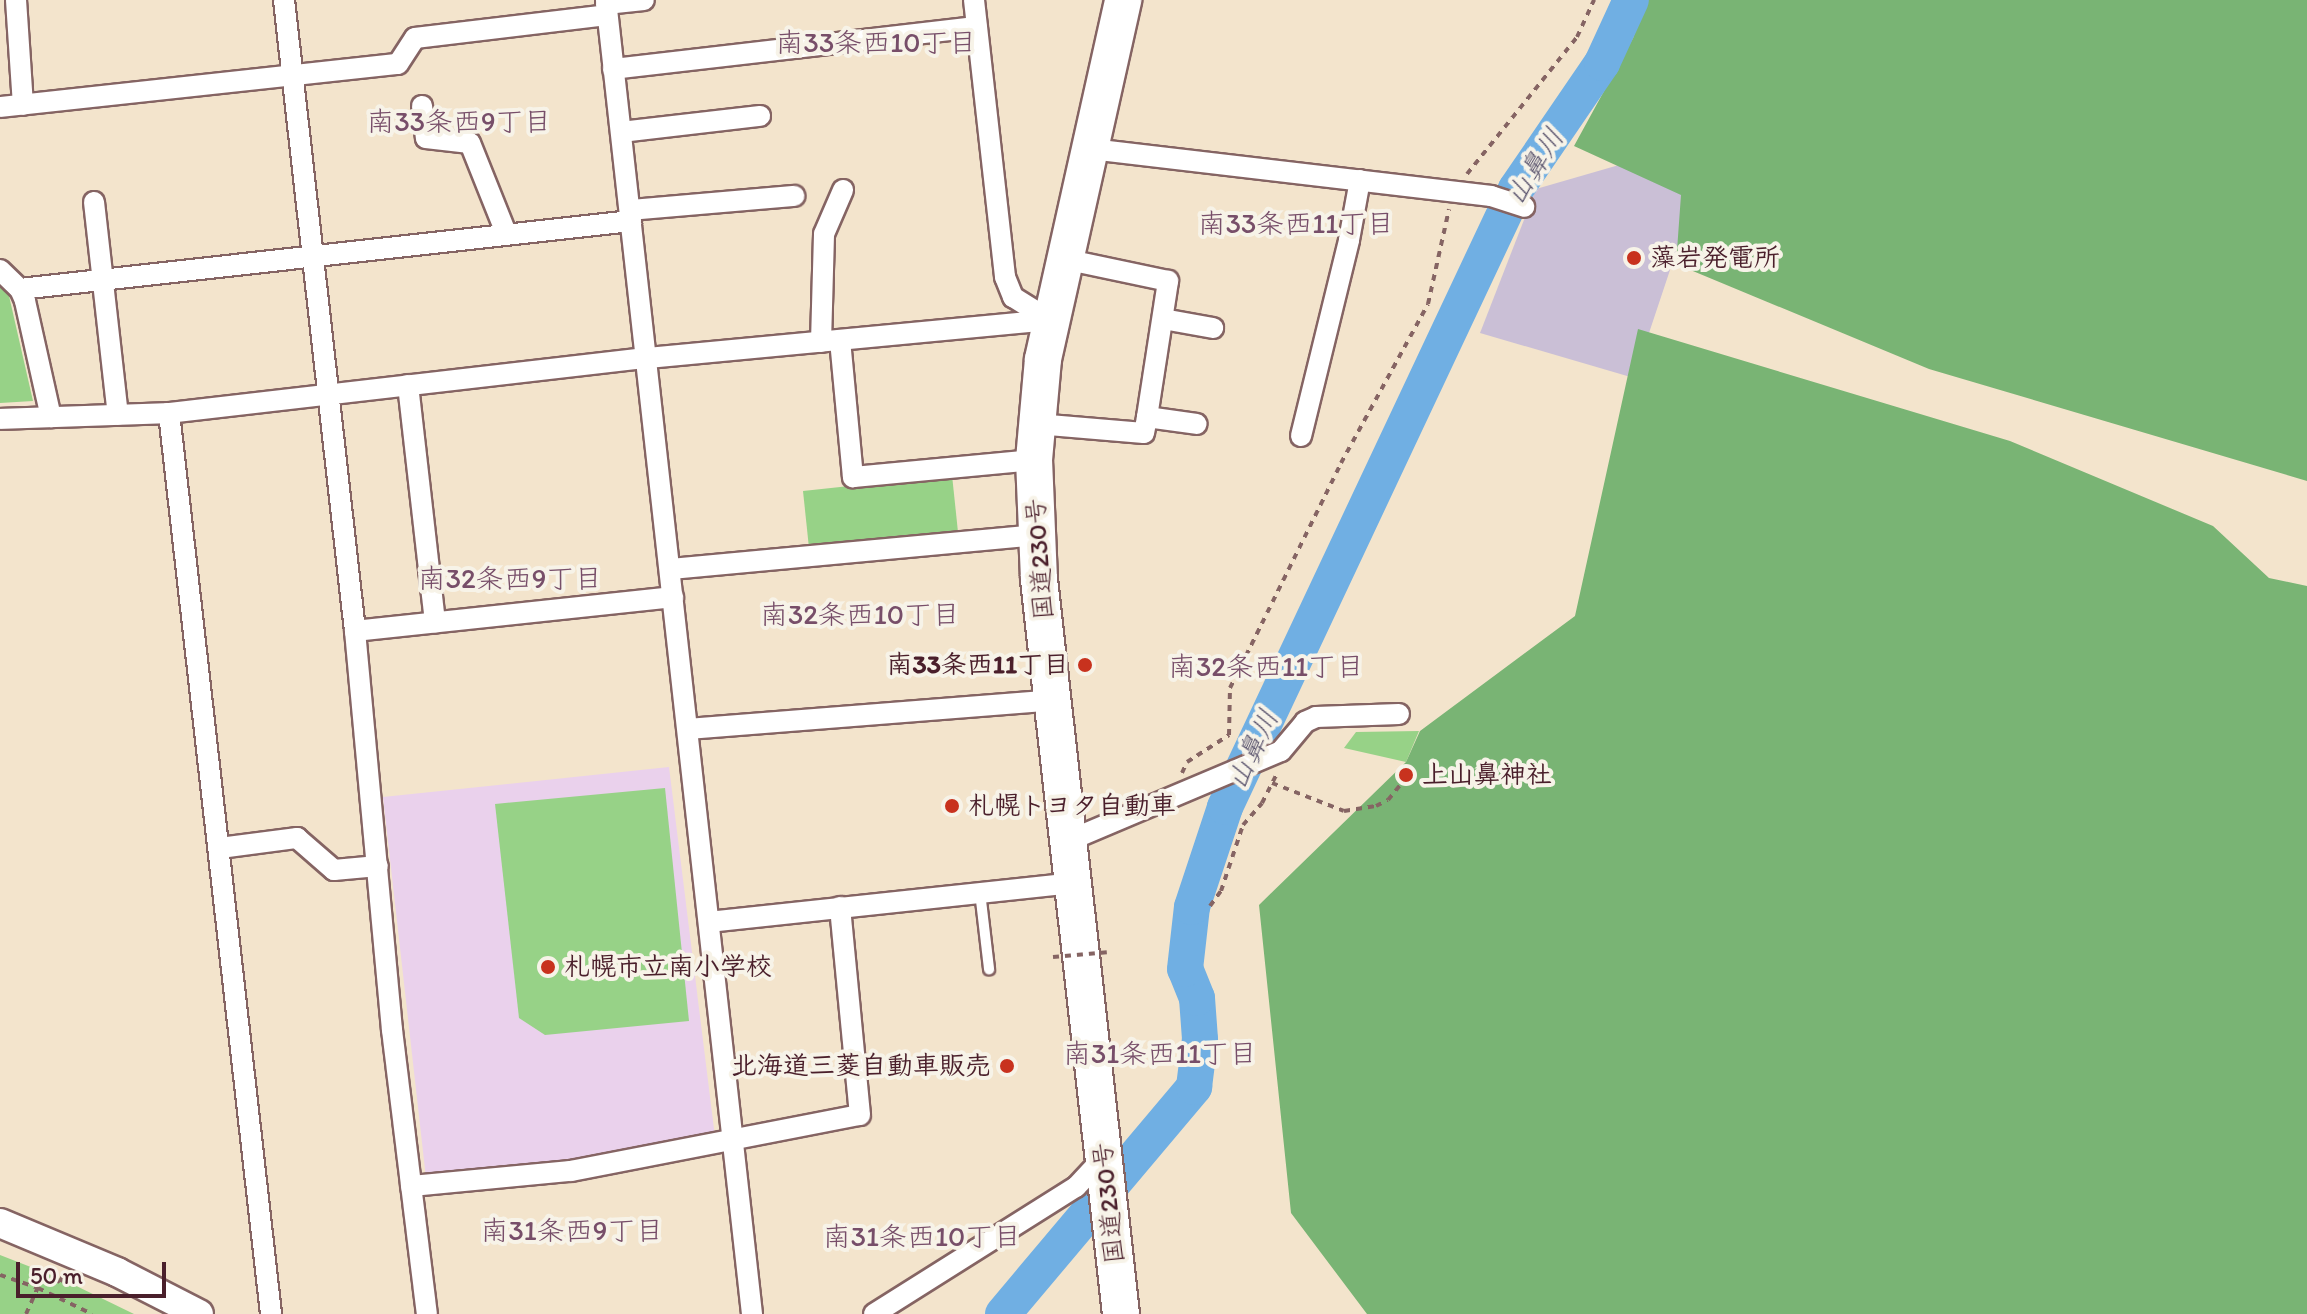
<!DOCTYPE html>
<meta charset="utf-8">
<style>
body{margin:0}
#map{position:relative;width:2307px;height:1314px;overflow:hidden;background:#f3e4cc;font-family:Itim,"Klee One",sans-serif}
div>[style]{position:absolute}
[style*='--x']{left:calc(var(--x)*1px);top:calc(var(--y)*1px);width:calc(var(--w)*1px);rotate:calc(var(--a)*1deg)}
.built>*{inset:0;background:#ead1ec}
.industrial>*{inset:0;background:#cabfd6}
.green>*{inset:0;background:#97d287}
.forest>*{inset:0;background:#79b474}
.river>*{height:36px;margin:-18px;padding:0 18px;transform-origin:18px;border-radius:18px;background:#70afe3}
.path>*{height:4px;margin-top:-2px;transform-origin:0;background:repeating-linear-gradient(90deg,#856463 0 6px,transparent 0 12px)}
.roads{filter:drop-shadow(2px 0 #856463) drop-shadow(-2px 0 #856463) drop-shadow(0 2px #856463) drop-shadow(0 -2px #856463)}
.lane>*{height:10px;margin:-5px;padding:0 5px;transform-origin:5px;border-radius:5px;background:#fff}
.street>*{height:20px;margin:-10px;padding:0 10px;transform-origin:10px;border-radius:10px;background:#fff}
.secondary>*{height:28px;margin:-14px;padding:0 14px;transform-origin:14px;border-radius:14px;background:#fff}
.highway>*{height:36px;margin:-18px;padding:0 18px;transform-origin:18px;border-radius:18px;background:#fff}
.path-bridge>*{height:4px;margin-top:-2px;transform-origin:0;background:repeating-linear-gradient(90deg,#856463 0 6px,transparent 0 12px)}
.dots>*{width:22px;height:22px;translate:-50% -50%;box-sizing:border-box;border:4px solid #f7f3e8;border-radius:50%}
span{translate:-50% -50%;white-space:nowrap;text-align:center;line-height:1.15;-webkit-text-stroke:8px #f7f3e8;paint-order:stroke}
.poi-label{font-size:26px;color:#4a1f2b;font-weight:700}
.left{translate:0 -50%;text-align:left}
.right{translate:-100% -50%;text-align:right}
.street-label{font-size:26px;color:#4a1f2b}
.neighbourhood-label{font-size:28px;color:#774e69}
.water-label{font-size:28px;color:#57516b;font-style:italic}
.scale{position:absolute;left:16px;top:1262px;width:150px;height:36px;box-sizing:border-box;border:4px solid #4a1f2b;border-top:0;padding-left:10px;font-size:24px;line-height:28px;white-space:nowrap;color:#4a1f2b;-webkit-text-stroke:6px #f7f3e8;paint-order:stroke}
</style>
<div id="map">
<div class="built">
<i style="clip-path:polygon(669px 767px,715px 1137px,571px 1165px,426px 1178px,383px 797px)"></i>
</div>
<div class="industrial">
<i style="clip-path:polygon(1619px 165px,1696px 192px,1634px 378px,1480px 333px,1536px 189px)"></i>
</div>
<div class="green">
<i style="clip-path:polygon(0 281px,7px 287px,33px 401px,0 403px)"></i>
<i style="clip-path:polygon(952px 475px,958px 532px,809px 548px,803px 491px)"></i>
<i style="clip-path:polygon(1419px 731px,1406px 762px,1344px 748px,1356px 732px)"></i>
<i style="clip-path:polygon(665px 788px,689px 1021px,545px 1035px,519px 1018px,495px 804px)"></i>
<i style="clip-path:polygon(0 1255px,64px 1280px,134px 1314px,0 1314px)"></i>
</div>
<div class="forest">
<i style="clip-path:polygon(1647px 0,2307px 0,2307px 481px,1929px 369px,1676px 264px,1681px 195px,1574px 146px,1633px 38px)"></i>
<i style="clip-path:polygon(1638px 329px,2010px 441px,2213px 526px,2269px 578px,2307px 586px,2307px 1314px,1367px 1314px,1291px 1213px,1259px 905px,1406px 762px,1420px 731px,1575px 616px)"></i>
</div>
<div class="river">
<i style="--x:1003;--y:1314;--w:297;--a:-49.9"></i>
<i style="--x:1194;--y:1087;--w:48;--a:-82.9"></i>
<i style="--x:1200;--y:1039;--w:41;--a:-94.2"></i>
<i style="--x:1197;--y:998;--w:31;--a:-112"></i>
<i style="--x:1185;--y:969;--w:62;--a:-83.6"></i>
<i style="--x:1192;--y:907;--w:105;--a:-71.7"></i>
<i style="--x:1225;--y:807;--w:683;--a:-64.79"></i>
<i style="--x:1516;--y:189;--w:153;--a:-55.7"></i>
<i style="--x:1602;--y:63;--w:69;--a:-65.3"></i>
</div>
<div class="path">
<i style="--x:1467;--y:174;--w:176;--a:-51.2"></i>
<i style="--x:1577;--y:37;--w:41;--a:-65.3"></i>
<i style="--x:1182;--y:773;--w:12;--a:-66"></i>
<i style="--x:1187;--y:762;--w:50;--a:-32.7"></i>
<i style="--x:1229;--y:735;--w:47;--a:-88.8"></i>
<i style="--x:1230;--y:688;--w:251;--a:-63.7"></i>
<i style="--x:1341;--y:463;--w:181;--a:-61.3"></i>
<i style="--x:1428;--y:304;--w:97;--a:-77.5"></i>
<i style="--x:1272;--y:783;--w:77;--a:21.3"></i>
<i style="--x:1344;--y:811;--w:32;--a:-9"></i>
<i style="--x:1376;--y:806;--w:13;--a:-27"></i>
<i style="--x:1388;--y:800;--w:21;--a:-51"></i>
<i style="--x:1210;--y:906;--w:19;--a:-54"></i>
<i style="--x:1221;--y:891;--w:70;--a:-71.6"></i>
<i style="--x:1243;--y:825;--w:29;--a:-49"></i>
<i style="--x:1262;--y:803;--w:31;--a:-63"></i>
<i style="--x:0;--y:1275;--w:40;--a:18.9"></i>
<i style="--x:38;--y:1288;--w:60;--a:25.7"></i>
<i style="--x:26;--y:1314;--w:42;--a:-65.9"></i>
<i style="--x:43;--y:1276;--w:18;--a:19"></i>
<i style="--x:60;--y:1282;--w:10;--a:-66"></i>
</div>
<div class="roads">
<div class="lane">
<i style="--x:980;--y:892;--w:78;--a:83.3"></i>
</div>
<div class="street">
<i style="--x:16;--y:0;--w:105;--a:86.2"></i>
<i style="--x:284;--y:0;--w:635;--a:83.58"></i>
<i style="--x:355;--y:631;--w:401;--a:84.7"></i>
<i style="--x:392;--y:1030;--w:286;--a:83"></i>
<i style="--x:606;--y:0;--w:1322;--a:83.66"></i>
<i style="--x:974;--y:0;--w:279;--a:83.6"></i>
<i style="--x:1005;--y:277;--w:22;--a:68"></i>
<i style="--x:1013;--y:297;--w:44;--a:31.9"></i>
<i style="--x:606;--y:4;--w:38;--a:-6"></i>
<i style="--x:613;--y:69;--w:366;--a:-6.6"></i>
<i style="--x:422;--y:106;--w:32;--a:83"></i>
<i style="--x:426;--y:138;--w:44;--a:6.5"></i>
<i style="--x:470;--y:143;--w:97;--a:68.2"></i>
<i style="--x:0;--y:107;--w:400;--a:-6.2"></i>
<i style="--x:398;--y:64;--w:31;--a:-57"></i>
<i style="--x:415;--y:38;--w:193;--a:-6.8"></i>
<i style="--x:621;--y:132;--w:140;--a:-6.6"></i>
<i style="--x:1091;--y:149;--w:403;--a:6.7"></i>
<i style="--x:1491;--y:196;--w:35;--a:18"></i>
<i style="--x:94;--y:202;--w:214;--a:83.6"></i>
<i style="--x:630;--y:210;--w:165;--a:-4.9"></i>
<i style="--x:0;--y:270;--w:28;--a:44"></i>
<i style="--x:20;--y:289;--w:13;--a:67"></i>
<i style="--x:25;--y:301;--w:119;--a:77.4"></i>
<i style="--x:20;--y:289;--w:615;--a:-6.35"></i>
<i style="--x:1163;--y:319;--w:51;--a:10.2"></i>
<i style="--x:840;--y:340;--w:138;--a:84.6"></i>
<i style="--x:853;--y:477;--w:182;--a:-5.4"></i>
<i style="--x:821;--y:342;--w:108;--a:-88.4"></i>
<i style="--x:824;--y:234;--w:48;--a:-66.6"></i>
<i style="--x:408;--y:385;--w:239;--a:83.5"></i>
<i style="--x:169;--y:413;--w:907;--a:83.54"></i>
<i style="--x:1147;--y:417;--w:50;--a:8"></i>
<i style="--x:0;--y:419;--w:169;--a:-2"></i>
<i style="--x:169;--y:413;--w:481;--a:-6.6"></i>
<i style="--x:647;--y:358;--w:405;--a:-5.4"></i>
<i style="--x:1037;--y:424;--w:107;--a:4.8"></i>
<i style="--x:1144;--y:433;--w:16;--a:-79"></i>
<i style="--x:1147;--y:417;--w:138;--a:-81.2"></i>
<i style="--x:1168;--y:281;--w:106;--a:-168.1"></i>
<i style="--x:1301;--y:436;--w:202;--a:-76.2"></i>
<i style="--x:1349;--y:240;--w:61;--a:-79.6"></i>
<i style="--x:670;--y:569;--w:367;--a:-5.3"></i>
<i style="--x:355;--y:631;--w:320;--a:-6.1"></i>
<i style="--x:688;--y:729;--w:366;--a:-4.5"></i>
<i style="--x:1068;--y:841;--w:231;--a:-22.9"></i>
<i style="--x:1281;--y:751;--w:38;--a:-50"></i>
<i style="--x:1305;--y:722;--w:12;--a:-24"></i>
<i style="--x:1316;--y:717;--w:83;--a:-2.1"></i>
<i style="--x:220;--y:848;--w:78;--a:-7.4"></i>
<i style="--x:297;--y:838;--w:49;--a:40.9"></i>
<i style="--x:334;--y:870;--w:44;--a:-5.2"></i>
<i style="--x:709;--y:922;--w:365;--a:-6.1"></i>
<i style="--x:411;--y:1186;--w:161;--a:-5.4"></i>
<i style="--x:571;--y:1171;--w:294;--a:-11"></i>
<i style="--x:860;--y:1115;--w:209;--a:-95.5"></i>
<i style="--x:874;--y:1314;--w:239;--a:-32.2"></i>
<i style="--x:1076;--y:1187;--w:41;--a:-47"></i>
</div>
<div class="secondary">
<i style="--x:0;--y:1223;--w:127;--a:22.7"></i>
<i style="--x:117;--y:1272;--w:92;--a:27.1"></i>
</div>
<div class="highway">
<i style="--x:1121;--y:1314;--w:740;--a:-96.37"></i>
<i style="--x:1039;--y:579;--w:119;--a:-92.4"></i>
<i style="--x:1034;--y:460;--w:101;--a:-84.9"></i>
<i style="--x:1043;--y:359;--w:368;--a:-77.4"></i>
</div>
</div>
<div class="path-bridge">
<i style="--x:1053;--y:957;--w:57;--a:-5"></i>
</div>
<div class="dots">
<i style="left:1634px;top:258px;background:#c8321e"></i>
<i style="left:1085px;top:665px;background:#c8321e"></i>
<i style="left:1406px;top:775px;background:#c8321e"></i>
<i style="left:952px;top:806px;background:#c8321e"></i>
<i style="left:548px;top:967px;background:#c8321e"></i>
<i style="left:1007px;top:1066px;background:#c8321e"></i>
</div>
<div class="poi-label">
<span class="left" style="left:1650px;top:258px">藻岩発電所</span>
<span class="right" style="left:1069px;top:665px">南33条西11丁目</span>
<span class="left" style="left:1422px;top:775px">上山鼻神社</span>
<span class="left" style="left:968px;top:806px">札幌トヨタ自動車</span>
<span class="left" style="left:564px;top:967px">札幌市立南小学校</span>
<span class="right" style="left:991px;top:1066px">北海道三菱自動車販売</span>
</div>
<div class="street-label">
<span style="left:1040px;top:559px;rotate:-94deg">国道230号</span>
<span style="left:1109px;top:1203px;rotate:-96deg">国道230号</span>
</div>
<div class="neighbourhood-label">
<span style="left:876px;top:42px">南33条西10丁目</span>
<span style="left:459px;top:121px">南33条西9丁目</span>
<span style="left:1296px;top:223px">南33条西11丁目</span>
<span style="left:510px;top:578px">南32条西9丁目</span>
<span style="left:860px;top:614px">南32条西10丁目</span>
<span style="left:1266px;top:666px">南32条西11丁目</span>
<span style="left:1160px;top:1053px">南31条西11丁目</span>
<span style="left:572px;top:1230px">南31条西9丁目</span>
<span style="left:922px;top:1236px">南31条西10丁目</span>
</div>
<div class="water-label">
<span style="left:1534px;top:166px;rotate:-58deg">山鼻川</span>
<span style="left:1252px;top:749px;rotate:-65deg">山鼻川</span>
</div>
<div class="scale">50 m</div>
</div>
